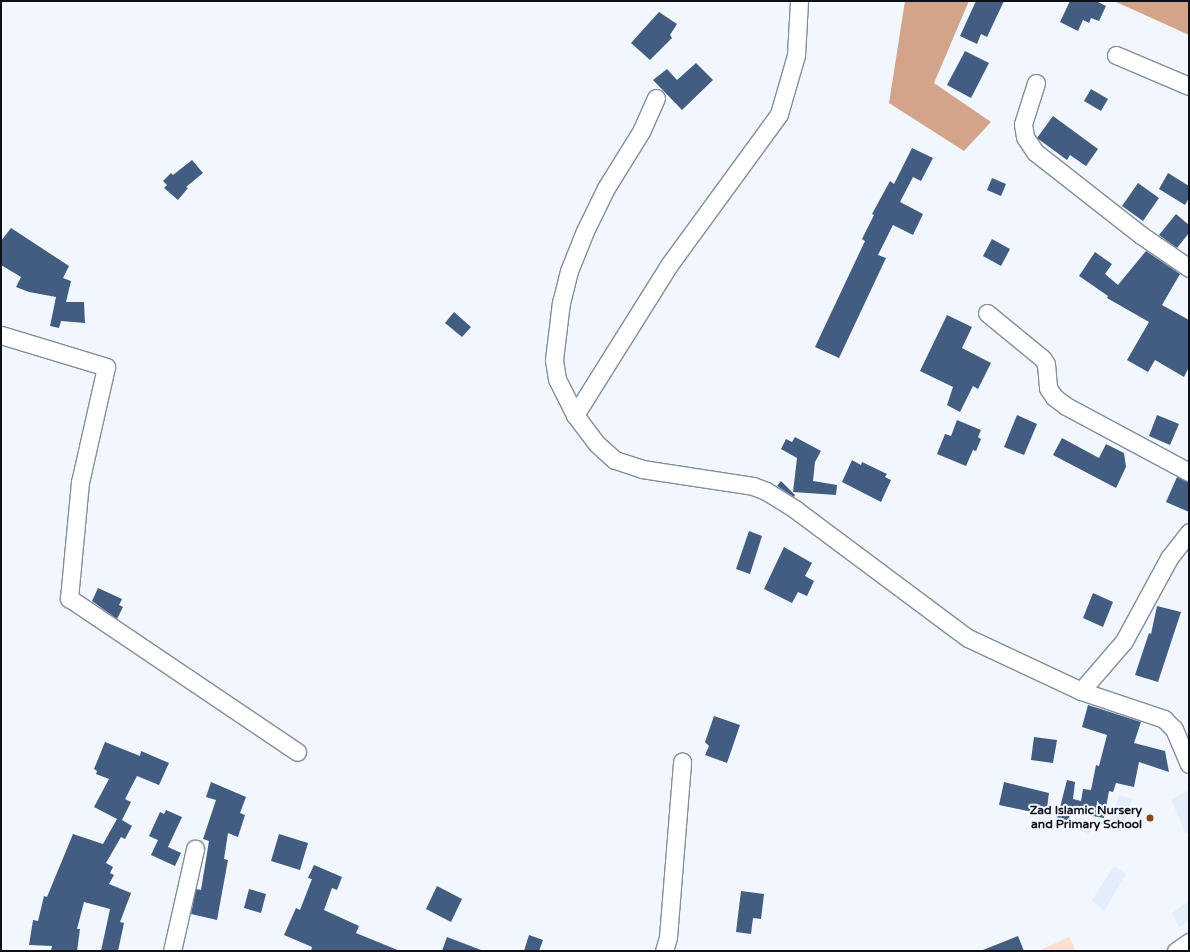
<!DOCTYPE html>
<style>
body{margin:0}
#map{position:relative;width:1190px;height:952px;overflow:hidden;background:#f2f7fe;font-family:"Varela Round",sans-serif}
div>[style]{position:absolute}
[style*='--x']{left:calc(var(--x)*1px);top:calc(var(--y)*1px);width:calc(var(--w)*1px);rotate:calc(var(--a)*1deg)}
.built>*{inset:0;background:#e3edfb}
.green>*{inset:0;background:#fbdfcf}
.forest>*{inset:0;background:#d3a48a}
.building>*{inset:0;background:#425d81}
.roads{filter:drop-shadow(1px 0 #828e9d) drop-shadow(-1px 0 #828e9d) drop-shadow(0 1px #828e9d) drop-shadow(0 -1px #828e9d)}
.minor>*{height:17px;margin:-8.5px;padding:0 8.5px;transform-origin:8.5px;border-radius:8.5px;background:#fff}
.dots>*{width:11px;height:11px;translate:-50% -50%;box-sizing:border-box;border:2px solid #f2f7fe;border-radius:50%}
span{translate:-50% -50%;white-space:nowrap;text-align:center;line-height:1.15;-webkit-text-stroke:4px #f2f7fe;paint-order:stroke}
.poi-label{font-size:12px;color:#0d1117;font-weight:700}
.right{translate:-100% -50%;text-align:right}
.frame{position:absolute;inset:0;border:2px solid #0d1117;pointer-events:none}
</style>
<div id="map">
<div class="built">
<i style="clip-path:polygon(1188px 790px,1189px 832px,1186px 834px,1171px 800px)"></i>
<i style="clip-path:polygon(1119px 795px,1132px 799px,1121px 832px,1108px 827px)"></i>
<i style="clip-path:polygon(1076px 816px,1093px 824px,1089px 834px,1072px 826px)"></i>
<i style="clip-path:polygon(1114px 866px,1126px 874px,1104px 911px,1092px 900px)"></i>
<i style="clip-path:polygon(1189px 901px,1189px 920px,1179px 927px,1172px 913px)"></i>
</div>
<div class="green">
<i style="clip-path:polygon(1069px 937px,1076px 951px,1038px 951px)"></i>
</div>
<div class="forest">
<i style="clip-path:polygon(905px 1px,969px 1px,934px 83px,991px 122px,964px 151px,889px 103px)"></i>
<i style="clip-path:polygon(1114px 1px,1189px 1px,1189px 35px)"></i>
</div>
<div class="building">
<i style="clip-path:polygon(976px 1px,1004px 1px,987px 37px,981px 34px,977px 44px,960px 36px)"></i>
<i style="clip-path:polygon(1070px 1px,1096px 1px,1106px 6px,1099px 21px,1091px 18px,1089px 23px,1083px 20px,1078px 31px,1060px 22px)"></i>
<i style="clip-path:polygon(659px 12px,677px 24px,670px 35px,672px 38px,650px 60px,631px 43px)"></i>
<i style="clip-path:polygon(965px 51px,989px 63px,971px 98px,947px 85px)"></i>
<i style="clip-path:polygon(696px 63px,713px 80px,682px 110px,653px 80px,667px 69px,677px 80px)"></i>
<i style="clip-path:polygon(1091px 89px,1108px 99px,1101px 111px,1084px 101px)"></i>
<i style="clip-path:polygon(1053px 116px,1098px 149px,1086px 166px,1070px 155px,1067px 160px,1037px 138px)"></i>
<i style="clip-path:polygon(912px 148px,933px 158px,921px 181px,913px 177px,900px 202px,923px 214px,913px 235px,893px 225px,878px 255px,886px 258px,839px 358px,815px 347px,865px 241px,862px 239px,874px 215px,872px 214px,890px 181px,894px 184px)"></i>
<i style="clip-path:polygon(192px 160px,203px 173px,186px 187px,188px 188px,178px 200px,164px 188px,167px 185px,163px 181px,171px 173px,173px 175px)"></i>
<i style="clip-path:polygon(1168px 173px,1189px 186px,1189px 198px,1185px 205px,1159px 189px)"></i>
<i style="clip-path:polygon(992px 178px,1006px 184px,1001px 196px,987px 190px)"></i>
<i style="clip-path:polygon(1138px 183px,1159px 198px,1143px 221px,1122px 206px)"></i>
<i style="clip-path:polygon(1176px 214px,1189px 225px,1189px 233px,1177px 248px,1159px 235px)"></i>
<i style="clip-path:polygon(11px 228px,69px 266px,63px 278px,71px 281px,66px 302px,84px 302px,85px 323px,61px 321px,59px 328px,50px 326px,56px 297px,29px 292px,16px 287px,21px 277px,1px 265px,1px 241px)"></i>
<i style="clip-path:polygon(992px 239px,1010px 249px,1001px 266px,983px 256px)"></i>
<i style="clip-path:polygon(1146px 251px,1180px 274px,1162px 305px,1189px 320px,1189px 367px,1184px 377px,1155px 360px,1148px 372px,1127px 360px,1149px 322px,1107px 298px,1108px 296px,1079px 276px,1095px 252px,1112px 264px,1105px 274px,1118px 285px)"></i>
<i style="clip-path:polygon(454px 312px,471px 327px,462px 337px,445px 323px)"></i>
<i style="clip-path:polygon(947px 315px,972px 327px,962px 348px,991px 363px,978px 389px,973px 386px,960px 412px,947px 405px,953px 387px,920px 371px)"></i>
<i style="clip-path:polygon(1017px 415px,1037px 424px,1024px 455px,1004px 447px)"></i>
<i style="clip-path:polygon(1157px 415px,1179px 424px,1170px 445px,1149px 436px)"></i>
<i style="clip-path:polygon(957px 420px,981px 430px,978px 437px,981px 439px,976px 451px,973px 450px,966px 466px,937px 454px,945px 434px,951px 436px)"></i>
<i style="clip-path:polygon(795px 437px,821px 451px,815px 462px,813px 481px,837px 485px,836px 495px,793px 492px,797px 458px,781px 449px,786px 439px,792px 442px)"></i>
<i style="clip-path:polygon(1062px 438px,1099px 458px,1106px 444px,1124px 453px,1126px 467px,1116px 488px,1053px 455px)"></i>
<i style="clip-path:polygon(852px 460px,861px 465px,862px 462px,887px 474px,885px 477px,891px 480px,881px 502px,842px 482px)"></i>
<i style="clip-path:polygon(1177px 477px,1189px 482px,1189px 512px,1166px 502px)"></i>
<i style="clip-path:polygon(781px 481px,795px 495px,794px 497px,777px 486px)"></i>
<i style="clip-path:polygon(749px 531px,762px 536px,750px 574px,736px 569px)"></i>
<i style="clip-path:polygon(784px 547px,812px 563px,805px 576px,814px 581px,807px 596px,798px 592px,792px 603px,764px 589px)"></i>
<i style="clip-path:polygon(98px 588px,122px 599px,119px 605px,123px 607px,117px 619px,92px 601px)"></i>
<i style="clip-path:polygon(1093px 593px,1113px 602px,1103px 627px,1083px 618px)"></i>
<i style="clip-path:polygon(1157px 606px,1181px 612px,1158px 682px,1135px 675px,1149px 633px,1151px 634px)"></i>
<i style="clip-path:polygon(1088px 705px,1141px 722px,1134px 743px,1165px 751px,1169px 772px,1139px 762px,1134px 787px,1116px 783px,1113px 792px,1109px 791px,1104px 818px,1070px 812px,1069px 822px,1057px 819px,1067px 780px,1075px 782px,1073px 799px,1081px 801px,1083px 789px,1091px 790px,1096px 765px,1099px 766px,1107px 735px,1082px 727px)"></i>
<i style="clip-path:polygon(714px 716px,740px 725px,727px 763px,705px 755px,709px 746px,705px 742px)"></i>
<i style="clip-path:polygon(1034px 737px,1057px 740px,1053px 763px,1031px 760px)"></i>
<i style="clip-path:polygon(105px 742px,140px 756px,141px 751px,169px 763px,159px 785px,137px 776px,125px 799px,131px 802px,122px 820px,132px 826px,125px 839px,121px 837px,106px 863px,113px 867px,110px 873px,114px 875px,109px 884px,131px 893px,120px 922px,124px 923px,118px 951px,101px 951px,110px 909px,84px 902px,77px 929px,80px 929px,77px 951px,51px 951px,52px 946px,29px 945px,33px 920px,38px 921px,44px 896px,47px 897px,73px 834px,103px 844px,117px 819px,94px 807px,109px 779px,96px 774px,97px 771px,94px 769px)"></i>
<i style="clip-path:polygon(211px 782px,246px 797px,240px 813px,245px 815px,238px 837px,228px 833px,224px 859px,228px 860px,217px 920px,191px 914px,196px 889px,201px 890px,209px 841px,203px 839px,216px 800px,206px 797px)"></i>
<i style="clip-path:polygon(1004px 782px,1049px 793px,1046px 815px,999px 805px)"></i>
<i style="clip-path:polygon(166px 810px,182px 817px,168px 847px,181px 853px,175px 866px,151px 855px,158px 840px,149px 836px,160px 812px,164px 814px)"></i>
<i style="clip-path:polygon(279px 834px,308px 843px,300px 870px,271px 861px)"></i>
<i style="clip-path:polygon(314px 865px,342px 877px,337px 890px,332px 888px,324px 910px,359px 926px,356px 933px,400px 951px,311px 951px,312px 947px,284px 935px,296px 908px,300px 910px,312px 879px,308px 878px)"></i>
<i style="clip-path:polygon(437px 886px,462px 899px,451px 922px,426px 909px)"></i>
<i style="clip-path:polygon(249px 889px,266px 894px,261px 913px,244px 908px)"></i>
<i style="clip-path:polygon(741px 891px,764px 894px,761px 919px,753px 918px,751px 934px,736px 932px)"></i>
<i style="clip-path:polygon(529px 935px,543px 940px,539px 951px,524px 951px)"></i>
<i style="clip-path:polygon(1018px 936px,1024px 951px,983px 951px,983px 950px)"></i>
<i style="clip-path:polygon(447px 937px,481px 950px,481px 951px,442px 951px)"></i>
</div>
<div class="roads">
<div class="minor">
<i style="--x:1116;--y:55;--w:79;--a:23"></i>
<i style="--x:1036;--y:83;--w:43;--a:107.6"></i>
<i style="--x:1023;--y:124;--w:13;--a:81"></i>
<i style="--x:1025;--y:137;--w:18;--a:56"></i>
<i style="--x:1035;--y:152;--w:135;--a:38.1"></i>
<i style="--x:1141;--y:235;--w:58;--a:34.5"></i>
<i style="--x:656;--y:98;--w:35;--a:114"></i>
<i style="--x:642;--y:130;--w:68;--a:121.8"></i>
<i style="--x:606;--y:188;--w:48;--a:116"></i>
<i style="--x:585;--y:231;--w:43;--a:111.8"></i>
<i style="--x:569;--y:271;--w:32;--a:104"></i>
<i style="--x:561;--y:302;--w:58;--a:96.9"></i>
<i style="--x:554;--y:360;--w:19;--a:81"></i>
<i style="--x:557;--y:379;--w:40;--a:63.4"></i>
<i style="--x:575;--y:415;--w:36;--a:53"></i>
<i style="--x:597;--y:444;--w:24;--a:42"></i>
<i style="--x:615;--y:460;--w:28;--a:18"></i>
<i style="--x:642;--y:469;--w:112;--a:8.7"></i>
<i style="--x:753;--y:486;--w:14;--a:21"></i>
<i style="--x:766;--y:491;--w:36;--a:32"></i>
<i style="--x:796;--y:510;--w:214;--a:36.7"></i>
<i style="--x:968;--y:638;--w:125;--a:25.1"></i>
<i style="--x:1081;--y:691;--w:88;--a:18.6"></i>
<i style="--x:1164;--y:719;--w:14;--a:45"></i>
<i style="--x:1174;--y:729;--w:38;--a:67"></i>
<i style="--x:987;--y:313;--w:71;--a:39.3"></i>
<i style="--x:1042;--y:358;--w:7;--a:56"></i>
<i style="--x:1046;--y:364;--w:24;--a:85"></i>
<i style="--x:1048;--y:388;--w:11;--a:56"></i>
<i style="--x:1054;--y:397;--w:15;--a:37"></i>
<i style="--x:1066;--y:406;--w:140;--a:28.2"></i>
<i style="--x:1;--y:335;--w:110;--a:16.9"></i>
<i style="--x:106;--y:367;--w:118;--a:102.7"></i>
<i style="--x:80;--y:482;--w:117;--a:95.4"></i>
<i style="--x:69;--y:598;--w:275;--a:34"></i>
<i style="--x:575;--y:415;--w:177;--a:-57.9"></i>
<i style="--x:669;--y:265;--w:187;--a:-53.9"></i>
<i style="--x:779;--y:114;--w:61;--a:-73.9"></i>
<i style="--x:796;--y:55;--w:54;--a:-86.8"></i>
<i style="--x:1081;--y:691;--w:66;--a:-49.3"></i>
<i style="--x:1124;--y:641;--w:94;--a:-61.5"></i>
<i style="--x:1169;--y:558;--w:33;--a:-52"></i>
<i style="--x:172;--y:951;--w:105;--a:-77.3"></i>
<i style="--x:664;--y:951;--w:15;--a:-74"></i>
<i style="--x:668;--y:937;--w:176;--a:-85.4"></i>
<i style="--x:1176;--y:951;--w:16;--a:-35"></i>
</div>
</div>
<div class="dots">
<i style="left:1150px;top:818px;background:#8a4718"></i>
</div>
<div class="poi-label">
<span class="right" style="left:1142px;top:818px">Zad Islamic Nursery<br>and Primary School</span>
</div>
<div class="frame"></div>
</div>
